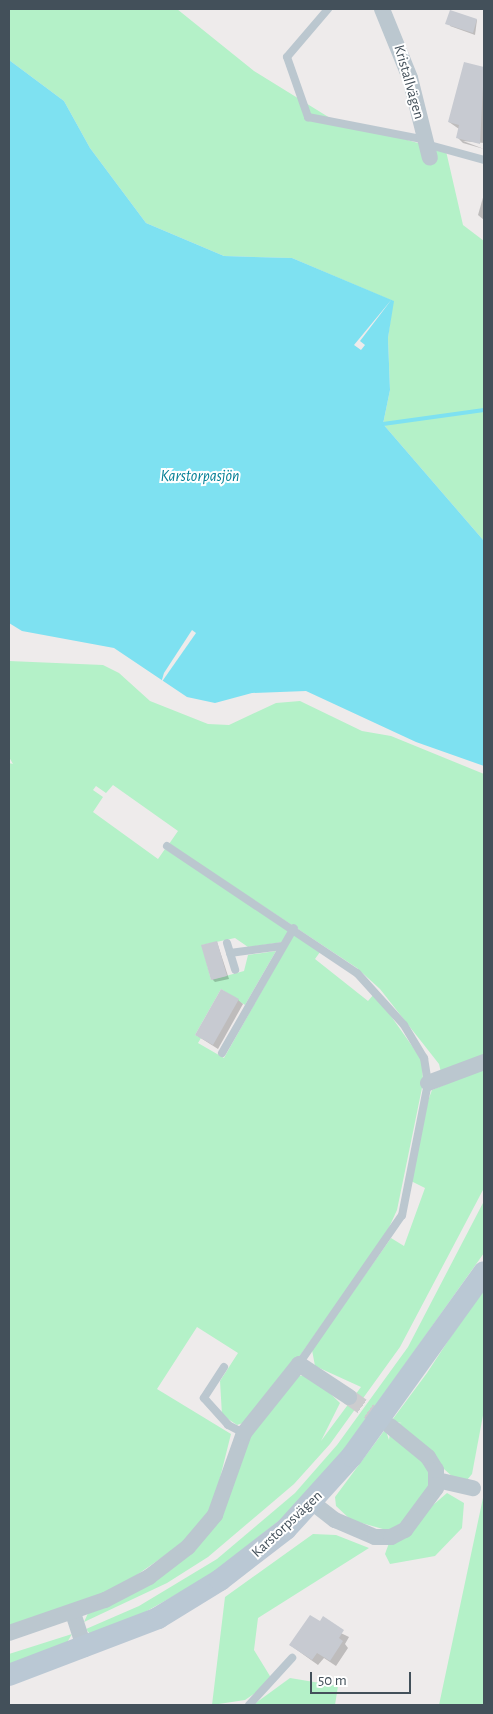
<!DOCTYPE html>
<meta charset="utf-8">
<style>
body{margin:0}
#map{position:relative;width:493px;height:1714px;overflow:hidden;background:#eeebeb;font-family:"Alegreya Sans",sans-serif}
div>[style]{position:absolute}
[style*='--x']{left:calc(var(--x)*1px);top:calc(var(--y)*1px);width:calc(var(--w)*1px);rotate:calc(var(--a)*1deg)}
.green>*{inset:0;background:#b4f1c8}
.water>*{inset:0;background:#7ee1f1}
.pier>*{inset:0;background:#eeebeb}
.shadow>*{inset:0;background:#0003}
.stream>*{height:4px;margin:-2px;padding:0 2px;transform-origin:2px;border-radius:2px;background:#7ee1f1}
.building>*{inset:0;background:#c7cad1}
.minor-tunnel>*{height:16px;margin-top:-8px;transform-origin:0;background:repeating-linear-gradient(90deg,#ccccce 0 16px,transparent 0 24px)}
.service>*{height:8px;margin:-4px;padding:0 4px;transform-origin:4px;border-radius:4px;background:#bbc7cf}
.minor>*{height:16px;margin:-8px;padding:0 8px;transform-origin:8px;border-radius:8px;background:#bbc7cf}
.secondary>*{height:22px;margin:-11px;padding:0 11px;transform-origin:11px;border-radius:11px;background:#bac8d4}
span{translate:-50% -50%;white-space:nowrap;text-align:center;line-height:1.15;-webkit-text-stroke:4px #fff;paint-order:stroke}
.street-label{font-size:15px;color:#43505a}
.water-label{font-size:16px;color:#058096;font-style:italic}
.frame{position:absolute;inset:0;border:10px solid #43505a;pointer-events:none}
.scale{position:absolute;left:310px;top:1672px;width:101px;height:22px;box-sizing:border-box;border:2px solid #43505a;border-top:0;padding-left:6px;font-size:15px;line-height:18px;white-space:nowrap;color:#43505a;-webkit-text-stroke:4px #fff;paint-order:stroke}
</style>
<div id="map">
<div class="green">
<i style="clip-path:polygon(9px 9px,177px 9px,254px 71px,330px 118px,446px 151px,463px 225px,484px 241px,484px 541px,383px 424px,390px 390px,388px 338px,393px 301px,292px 258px,224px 256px,146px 223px,90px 148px,64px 101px,9px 60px)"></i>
<i style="clip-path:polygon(9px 661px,103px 665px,119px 673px,150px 701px,208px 724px,229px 725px,276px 703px,300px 701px,362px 731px,391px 736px,484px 774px,484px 1188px,400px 1347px,330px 1444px,294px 1484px,208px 1557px,167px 1583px,84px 1622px,90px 1609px,156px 1576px,213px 1525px,243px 1442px,295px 1376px,311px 1375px,340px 1403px,321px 1441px,361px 1387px,315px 1366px,312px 1350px,391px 1238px,404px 1246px,425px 1188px,411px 1181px,422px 1117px,432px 1090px,444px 1085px,439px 1064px,380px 989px,357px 968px,169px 844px,178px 831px,113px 785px,106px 793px,96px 786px,93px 790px,103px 797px,93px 812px,158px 859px,165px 849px,291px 928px,283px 942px,248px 947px,235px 938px,202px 945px,211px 980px,244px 971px,248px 955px,276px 951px,245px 1005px,221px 989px,195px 1035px,201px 1038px,198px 1043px,224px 1058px,294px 934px,320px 952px,315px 959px,368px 1001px,374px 994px,381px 1002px,422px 1060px,423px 1083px,397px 1210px,386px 1234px,270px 1398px,249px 1421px,237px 1425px,222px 1415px,220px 1381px,238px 1353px,197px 1327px,157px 1389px,231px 1434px,212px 1510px,190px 1538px,118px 1588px,9px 1626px,9px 763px,13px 764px,9px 757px)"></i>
<i style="clip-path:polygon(484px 1201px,484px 1253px,332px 1467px,291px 1511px,211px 1575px,122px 1625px,90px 1634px,86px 1629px,139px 1606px,217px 1559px,295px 1493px,337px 1445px,408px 1347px)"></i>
<i style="clip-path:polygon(484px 1286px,484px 1410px,472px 1474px,467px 1480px,454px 1478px,394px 1424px,402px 1423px,394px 1422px,386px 1431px,389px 1440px,390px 1433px,427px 1460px,430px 1485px,411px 1515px,390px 1531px,351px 1520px,336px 1506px,335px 1497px,427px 1373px)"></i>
<i style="clip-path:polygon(447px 1493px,464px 1503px,462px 1528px,435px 1556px,390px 1564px,385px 1554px,389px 1543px)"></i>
<i style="clip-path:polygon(484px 1493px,484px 1705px,439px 1705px,480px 1512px)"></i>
<i style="clip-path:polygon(313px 1534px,336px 1535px,369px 1548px,258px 1618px,254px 1650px,273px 1681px,245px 1700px,212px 1705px,225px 1597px)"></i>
<i style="clip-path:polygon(72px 1634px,65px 1646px,9px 1664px,9px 1654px)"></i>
<i style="clip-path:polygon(290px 1678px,338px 1686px,335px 1705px,253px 1705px)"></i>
</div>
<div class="water">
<i style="clip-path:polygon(9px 60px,64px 101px,90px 148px,146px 223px,224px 256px,292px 258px,394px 301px,388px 338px,390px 390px,383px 424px,484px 541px,484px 766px,416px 742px,306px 691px,252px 693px,215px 703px,187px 697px,114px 648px,22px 631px,9px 623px)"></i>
</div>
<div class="pier">
<i style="clip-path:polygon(392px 299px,360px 341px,365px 345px,361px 350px,354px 345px)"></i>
<i style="clip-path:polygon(192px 630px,196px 633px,161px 683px,164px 673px)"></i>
</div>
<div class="shadow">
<i style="clip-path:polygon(451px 12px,477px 20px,475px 35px,450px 26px)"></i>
<i style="clip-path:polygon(465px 63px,484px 68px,484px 143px,463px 141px,484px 149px,463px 143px,457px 137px,459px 129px,449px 122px)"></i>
<i style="clip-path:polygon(484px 194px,484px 220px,478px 215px)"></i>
<i style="clip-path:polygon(217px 942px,229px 979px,215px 982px,212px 979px)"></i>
<i style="clip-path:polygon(238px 1000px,243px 1004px,218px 1049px,196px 1035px)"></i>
<i style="clip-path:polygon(320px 1623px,349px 1637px,345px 1644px,348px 1648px,336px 1666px,324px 1658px,318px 1665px,290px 1645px)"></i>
</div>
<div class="stream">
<i style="--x:383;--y:424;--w:102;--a:-7.9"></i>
</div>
<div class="building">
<i style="clip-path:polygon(450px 10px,477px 19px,473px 33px,445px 24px)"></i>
<i style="clip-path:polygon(464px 62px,484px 67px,480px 144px,456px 138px,459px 125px,448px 122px)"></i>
<i style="clip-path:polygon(217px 941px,227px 976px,211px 980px,201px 945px)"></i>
<i style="clip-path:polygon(221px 989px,239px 999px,213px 1045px,195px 1035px)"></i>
<i style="clip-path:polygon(310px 1615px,320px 1621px,323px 1616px,344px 1630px,339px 1638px,343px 1641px,330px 1661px,317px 1653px,312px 1660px,289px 1645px)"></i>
</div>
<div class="minor-tunnel">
<i style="--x:349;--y:1397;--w:48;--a:35.7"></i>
</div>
<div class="service">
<i style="--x:328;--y:9;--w:63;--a:130.5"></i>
<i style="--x:287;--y:57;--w:64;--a:70.7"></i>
<i style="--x:308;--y:117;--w:120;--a:11"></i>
<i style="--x:426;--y:144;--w:60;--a:15.4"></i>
<i style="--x:167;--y:846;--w:229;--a:33.8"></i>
<i style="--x:357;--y:973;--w:70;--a:47.9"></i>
<i style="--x:404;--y:1025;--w:39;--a:59"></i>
<i style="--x:424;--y:1058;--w:25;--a:81"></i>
<i style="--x:428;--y:1083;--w:135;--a:101.1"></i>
<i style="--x:402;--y:1215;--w:181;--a:124.7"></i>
<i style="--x:227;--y:943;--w:28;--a:73"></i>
<i style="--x:230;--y:953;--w:53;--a:-7.5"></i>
<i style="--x:222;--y:1053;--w:144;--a:-60.1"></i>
<i style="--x:224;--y:1367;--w:37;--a:123"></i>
<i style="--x:204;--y:1398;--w:36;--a:48"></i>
<i style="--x:228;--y:1425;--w:18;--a:27"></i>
<i style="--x:249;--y:1705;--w:64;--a:-47.5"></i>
</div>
<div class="minor">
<i style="--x:382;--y:9;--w:74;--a:67.9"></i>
<i style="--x:410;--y:78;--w:82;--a:76"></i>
<i style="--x:428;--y:1083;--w:60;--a:-20.6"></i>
<i style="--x:437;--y:1480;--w:37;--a:13"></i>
<i style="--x:313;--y:1503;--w:28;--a:38"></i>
<i style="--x:335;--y:1520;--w:43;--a:23"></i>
<i style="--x:375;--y:1537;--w:16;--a:0"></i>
<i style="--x:391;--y:1537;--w:16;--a:-27"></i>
<i style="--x:405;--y:1530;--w:52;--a:-53.6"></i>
<i style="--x:436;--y:1488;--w:18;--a:-90"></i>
<i style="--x:436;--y:1470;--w:15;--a:-122"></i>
<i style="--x:428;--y:1457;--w:49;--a:-140.8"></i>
<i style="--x:73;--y:1613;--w:38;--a:72"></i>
<i style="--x:9;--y:1633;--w:102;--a:-19"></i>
<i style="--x:105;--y:1600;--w:50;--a:-27.6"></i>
<i style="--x:149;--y:1577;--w:49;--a:-37.6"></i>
<i style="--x:188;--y:1547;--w:42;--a:-49.8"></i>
<i style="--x:215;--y:1515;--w:87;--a:-70.5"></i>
<i style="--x:244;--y:1433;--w:88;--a:-51.4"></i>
<i style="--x:299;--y:1364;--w:60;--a:33.4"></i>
</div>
<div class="secondary">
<i style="--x:9;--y:1675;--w:160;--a:-20.9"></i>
<i style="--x:158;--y:1618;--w:73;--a:-31.5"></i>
<i style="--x:220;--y:1580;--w:83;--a:-37.7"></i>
<i style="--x:286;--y:1529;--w:98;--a:-47.9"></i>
<i style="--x:352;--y:1456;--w:226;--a:-54.3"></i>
</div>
<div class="street-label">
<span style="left:409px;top:82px;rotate:74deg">Kristallvägen</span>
<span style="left:287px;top:1524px;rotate:-43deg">Karstorpsvägen</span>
</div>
<div class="water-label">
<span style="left:200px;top:476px">Karstorpasjön</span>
</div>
<div class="frame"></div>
<div class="scale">50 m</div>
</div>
